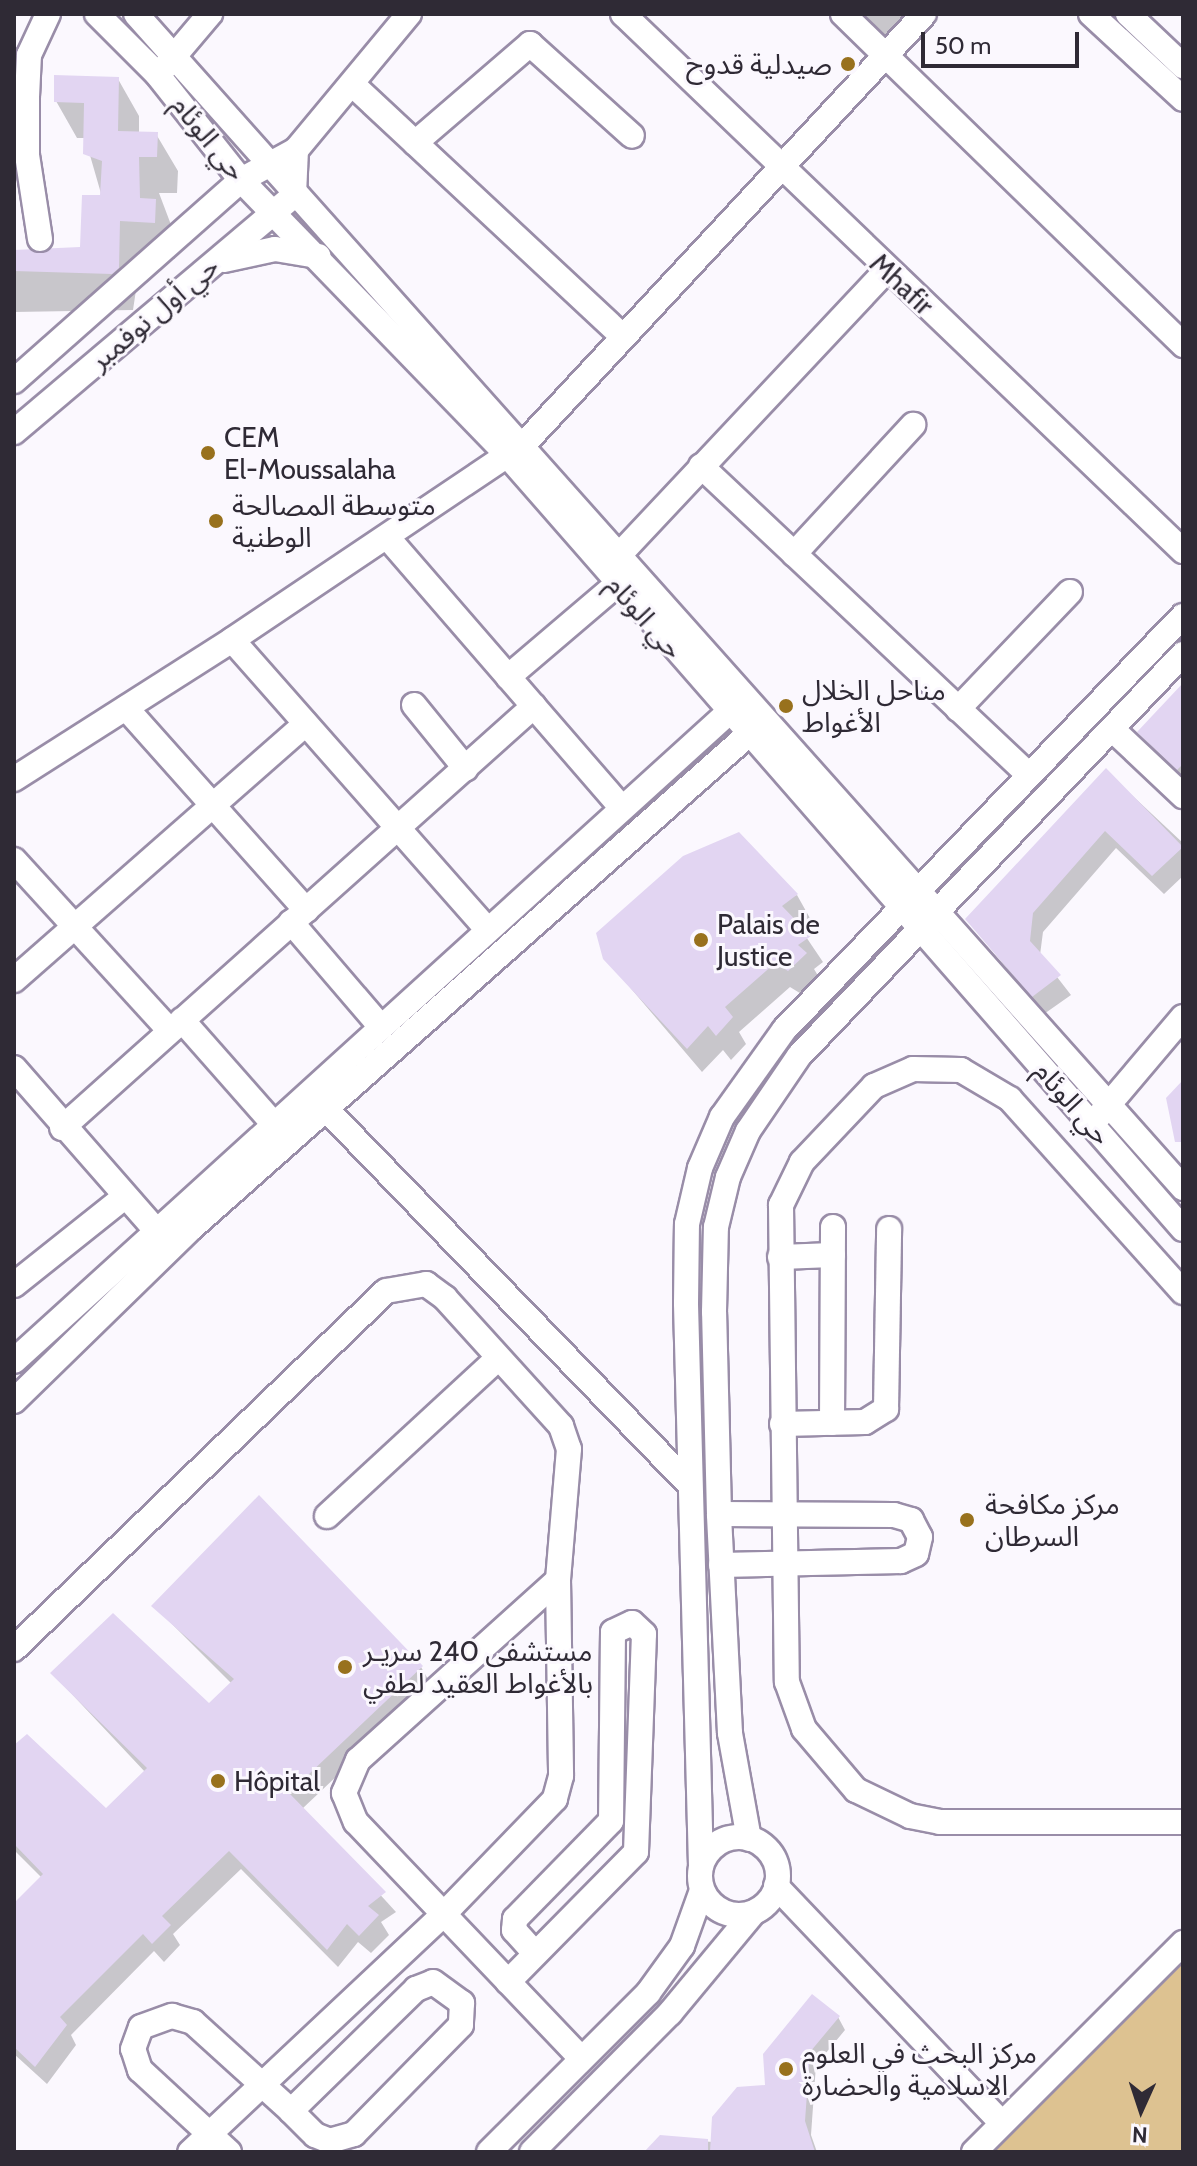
<!DOCTYPE html>
<meta charset="utf-8">
<style>
body{margin:0}
#map{position:relative;width:1197px;height:2166px;overflow:hidden;background:#fbf8fe;font-family:Cabin,"Noto Sans Arabic",sans-serif}
div>[style]{position:absolute}
[style*='--x']{left:calc(var(--x)*1px);top:calc(var(--y)*1px);width:calc(var(--w)*1px);rotate:calc(var(--a)*1deg)}
.green>*{inset:0;background:#ddc291}
.shadow>*{inset:0;background:#0003}
.building>*{inset:0;background:#e2d5f2}
.roads{filter:drop-shadow(2px 0 #998da8) drop-shadow(-2px 0 #998da8) drop-shadow(0 2px #998da8) drop-shadow(0 -2px #998da8)}
.minor>*{height:24px;margin:-12px;padding:0 12px;transform-origin:12px;border-radius:12px;background:#fff}
.minor>.ring{margin:-12px;padding:0;box-sizing:content-box;background:none;border:24px solid #fff;border-radius:50%}
.dots>*{width:22px;height:22px;translate:-50% -50%;box-sizing:border-box;border:4px solid #fbf8fe;border-radius:50%}
span{translate:-50% -50%;white-space:nowrap;text-align:center;line-height:1.15;-webkit-text-stroke:6px #fbf8fe;paint-order:stroke}
.poi-label{font-size:28px;color:#2f2a35}
.right{translate:-100% -50%;text-align:right}
.left{translate:0 -50%;text-align:left}
.street-label{font-size:28px;color:#2f2a35}
.frame{position:absolute;inset:0;border:16px solid #2f2a35;pointer-events:none}
.north{position:absolute;left:1101px;top:2070px;width:80px;height:80px;-webkit-text-stroke:6px #fbf8fe;paint-order:stroke;rotate:183deg;font-size:22px;font-weight:700;line-height:32px;text-align:center;color:#2f2a35}
.north::after{content:'';display:block;margin:auto;width:28px;height:36px;background:#2f2a35;clip-path:polygon(50% 0,100% 100%,50% 72%,0 100%)}
.scale{position:absolute;left:921px;top:32px;width:158px;height:36px;box-sizing:border-box;border:4px solid #2f2a35;border-top:0;padding-left:10px;font-size:24px;line-height:28px;white-space:nowrap;color:#2f2a35;-webkit-text-stroke:6px #fbf8fe;paint-order:stroke}
</style>
<div id="map">
<div class="green">
<i style="clip-path:polygon(1183px 1947px,1183px 2152px,973px 2152px)"></i>
</div>
<div class="shadow">
<i style="clip-path:polygon(861px 14px,924px 14px,892px 48px)"></i>
<i style="clip-path:polygon(118px 79px,139px 116px,139px 134px,156px 134px,178px 171px,177px 193px,159px 193px,176px 238px,175px 259px,141px 257px,133px 310px,14px 312px,14px 252px,84px 255px,102px 197px,85px 138px,77px 138px,56px 101px)"></i>
<i style="clip-path:polygon(14px 81px,33px 114px,32px 137px,14px 137px)"></i>
<i style="clip-path:polygon(1183px 686px,1183px 782px,1139px 732px)"></i>
<i style="clip-path:polygon(1106px 771px,1183px 843px,1183px 876px,1164px 894px,1116px 848px,1043px 932px,1040px 955px,1071px 995px,1044px 1014px,968px 920px)"></i>
<i style="clip-path:polygon(797px 895px,811px 920px,800px 928px,823px 962px,814px 969px,820px 979px,803px 995px,790px 987px,739px 1032px,746px 1044px,731px 1060px,723px 1050px,702px 1072px,605px 958px)"></i>
<i style="clip-path:polygon(154px 1606px,421px 1667px,432px 1686px,302px 1809px,396px 1912px,381px 1922px,389px 1935px,371px 1953px,358px 1942px,338px 1967px,241px 1869px,173px 1934px,180px 1945px,164px 1962px,154px 1951px,71px 2035px,76px 2045px,47px 2084px,14px 2054px,14px 1906px,42px 1878px,14px 1850px,14px 1748px,106px 1811px,146px 1773px,53px 1674px,209px 1706px,232px 1684px)"></i>
<i style="clip-path:polygon(838px 2017px,845px 2030px,816px 2065px,811px 2135px,817px 2152px,647px 2152px,660px 2138px,713px 2142px)"></i>
</div>
<div class="building">
<i style="clip-path:polygon(54px 75px,119px 77px,118px 131px,158px 132px,157px 157px,139px 157px,140px 198px,156px 199px,155px 223px,120px 221px,119px 268px,112px 274px,14px 271px,14px 250px,80px 247px,82px 195px,100px 195px,102px 161px,83px 154px,84px 103px,54px 102px)"></i>
<i style="clip-path:polygon(1183px 683px,1183px 764px,1177px 770px,1137px 732px)"></i>
<i style="clip-path:polygon(1106px 768px,1183px 847px,1152px 876px,1105px 831px,1033px 913px,1030px 941px,1061px 975px,1032px 997px,965px 919px)"></i>
<i style="clip-path:polygon(739px 832px,798px 894px,782px 906px,811px 936px,798px 945px,807px 953px,788px 971px,775px 963px,725px 1007px,733px 1017px,716px 1036px,708px 1026px,687px 1049px,603px 959px,596px 933px,683px 856px)"></i>
<i style="clip-path:polygon(1183px 1080px,1183px 1142px,1175px 1142px,1166px 1098px)"></i>
<i style="clip-path:polygon(259px 1495px,423px 1666px,289px 1793px,386px 1892px,368px 1906px,379px 1915px,359px 1936px,347px 1924px,327px 1950px,229px 1851px,162px 1916px,171px 1925px,152px 1944px,143px 1934px,60px 2017px,67px 2025px,35px 2067px,14px 2047px,14px 1903px,43px 1874px,14px 1844px,14px 1745px,27px 1734px,106px 1808px,147px 1768px,50px 1673px,113px 1613px,209px 1703px,234px 1679px,151px 1606px)"></i>
<i style="clip-path:polygon(812px 1994px,840px 2016px,810px 2052px,805px 2121px,815px 2152px,710px 2152px,712px 2117px,737px 2087px,765px 2085px,763px 2054px)"></i>
<i style="clip-path:polygon(660px 2135px,708px 2139px,708px 2152px,644px 2152px)"></i>
</div>
<div class="roads">
<div class="minor">
<i style="--x:97;--y:14;--w:85;--a:45"></i>
<i style="--x:157;--y:74;--w:135;--a:51.6"></i>
<i style="--x:241;--y:180;--w:384;--a:45.9"></i>
<i style="--x:508;--y:456;--w:1026;--a:48.87"></i>
<i style="--x:136;--y:14;--w:1573;--a:48.27"></i>
<i style="--x:623;--y:14;--w:776;--a:43.8"></i>
<i style="--x:843;--y:14;--w:475;--a:44.2"></i>
<i style="--x:1091;--y:14;--w:125;--a:42.7"></i>
<i style="--x:1128;--y:14;--w:76;--a:43.4"></i>
<i style="--x:165;--y:67;--w:70;--a:-49.7"></i>
<i style="--x:352;--y:84;--w:369;--a:43"></i>
<i style="--x:415;--y:143;--w:152;--a:-40.7"></i>
<i style="--x:530;--y:44;--w:137;--a:42"></i>
<i style="--x:40;--y:239;--w:85;--a:-98.8"></i>
<i style="--x:27;--y:155;--w:58;--a:-90"></i>
<i style="--x:27;--y:97;--w:42;--a:-87.3"></i>
<i style="--x:29;--y:55;--w:45;--a:-65.1"></i>
<i style="--x:224;--y:260;--w:52;--a:-12.2"></i>
<i style="--x:275;--y:249;--w:44;--a:9.2"></i>
<i style="--x:14;--y:381;--w:303;--a:-41.5"></i>
<i style="--x:241;--y:180;--w:63;--a:-28.6"></i>
<i style="--x:296;--y:150;--w:177;--a:-50.3"></i>
<i style="--x:14;--y:432;--w:367;--a:-40.2"></i>
<i style="--x:294;--y:195;--w:45;--a:-87.5"></i>
<i style="--x:701;--y:466;--w:448;--a:43.3"></i>
<i style="--x:388;--y:538;--w:354;--a:49.1"></i>
<i style="--x:622;--y:552;--w:387;--a:-46.8"></i>
<i style="--x:794;--y:554;--w:176;--a:-47.3"></i>
<i style="--x:508;--y:677;--w:142;--a:-40.4"></i>
<i style="--x:414;--y:705;--w:82;--a:50.9"></i>
<i style="--x:126;--y:708;--w:271;--a:48.3"></i>
<i style="--x:958;--y:709;--w:162;--a:-46.3"></i>
<i style="--x:1112;--y:729;--w:98;--a:43.3"></i>
<i style="--x:14;--y:779;--w:259;--a:-32.5"></i>
<i style="--x:14;--y:860;--w:231;--a:47.6"></i>
<i style="--x:291;--y:922;--w:137;--a:49.4"></i>
<i style="--x:487;--y:929;--w:385;--a:-131.4"></i>
<i style="--x:232;--y:640;--w:352;--a:-33.9"></i>
<i style="--x:524;--y:444;--w:587;--a:-47.07"></i>
<i style="--x:14;--y:980;--w:388;--a:-41.3"></i>
<i style="--x:182;--y:1020;--w:136;--a:48.6"></i>
<i style="--x:14;--y:1068;--w:225;--a:48.8"></i>
<i style="--x:326;--y:1109;--w:522;--a:45.93"></i>
<i style="--x:1099;--y:1116;--w:130;--a:-49.7"></i>
<i style="--x:62;--y:1128;--w:633;--a:-41.8"></i>
<i style="--x:780;--y:1257;--w:53;--a:-2.2"></i>
<i style="--x:14;--y:1285;--w:139;--a:-38.6"></i>
<i style="--x:1183;--y:1292;--w:259;--a:-131.9"></i>
<i style="--x:1010;--y:1099;--w:57;--a:-149.4"></i>
<i style="--x:961;--y:1070;--w:48;--a:-178.8"></i>
<i style="--x:913;--y:1069;--w:43;--a:156.4"></i>
<i style="--x:874;--y:1086;--w:105;--a:133.5"></i>
<i style="--x:802;--y:1162;--w:48;--a:116"></i>
<i style="--x:781;--y:1205;--w:477;--a:89.3"></i>
<i style="--x:787;--y:1682;--w:50;--a:70.1"></i>
<i style="--x:804;--y:1729;--w:80;--a:49.6"></i>
<i style="--x:856;--y:1790;--w:60;--a:25.7"></i>
<i style="--x:910;--y:1816;--w:31;--a:11"></i>
<i style="--x:940;--y:1822;--w:243;--a:0"></i>
<i style="--x:14;--y:1361;--w:982;--a:-42.23"></i>
<i style="--x:14;--y:1401;--w:245;--a:-44.3"></i>
<i style="--x:189;--y:1230;--w:762;--a:-41.54"></i>
<i style="--x:832;--y:1423;--w:196;--a:-89.7"></i>
<i style="--x:782;--y:1424;--w:83;--a:-1.4"></i>
<i style="--x:865;--y:1422;--w:25;--a:-32"></i>
<i style="--x:886;--y:1409;--w:180;--a:-89"></i>
<i style="--x:719;--y:1514;--w:175;--a:0.3"></i>
<i style="--x:894;--y:1515;--w:18;--a:16"></i>
<i style="--x:911;--y:1520;--w:19;--a:62"></i>
<i style="--x:920;--y:1537;--w:17;--a:103"></i>
<i style="--x:916;--y:1554;--w:17;--a:155"></i>
<i style="--x:901;--y:1561;--w:180;--a:178.7"></i>
<i style="--x:327;--y:1516;--w:233;--a:-42.7"></i>
<i style="--x:558;--y:1580;--w:269;--a:138"></i>
<i style="--x:358;--y:1760;--w:36;--a:113"></i>
<i style="--x:344;--y:1793;--w:31;--a:68"></i>
<i style="--x:356;--y:1822;--w:326;--a:46.4"></i>
<i style="--x:14;--y:1649;--w:516;--a:-43.9"></i>
<i style="--x:386;--y:1291;--w:41;--a:-9.9"></i>
<i style="--x:426;--y:1284;--w:24;--a:36"></i>
<i style="--x:445;--y:1298;--w:173;--a:47.8"></i>
<i style="--x:561;--y:1426;--w:24;--a:71"></i>
<i style="--x:569;--y:1449;--w:131;--a:94.8"></i>
<i style="--x:558;--y:1580;--w:196;--a:89.1"></i>
<i style="--x:561;--y:1776;--w:24;--a:105"></i>
<i style="--x:555;--y:1799;--w:157;--a:134"></i>
<i style="--x:446;--y:1912;--w:351;--a:136.8"></i>
<i class="ring" style="left:700px;top:1837px;width:54px;height:54px"></i>
<i style="--x:749;--y:1839;--w:108;--a:-100.2"></i>
<i style="--x:730;--y:1733;--w:219;--a:-92.9"></i>
<i style="--x:719;--y:1514;--w:202;--a:-91.4"></i>
<i style="--x:714;--y:1312;--w:85;--a:-88.7"></i>
<i style="--x:716;--y:1227;--w:51;--a:-76.5"></i>
<i style="--x:728;--y:1177;--w:50;--a:-66.5"></i>
<i style="--x:748;--y:1131;--w:91;--a:-55.8"></i>
<i style="--x:799;--y:1056;--w:556;--a:-46.31"></i>
<i style="--x:701;--y:1866;--w:563;--a:-91.53"></i>
<i style="--x:686;--y:1303;--w:79;--a:-89.3"></i>
<i style="--x:687;--y:1224;--w:57;--a:-76.9"></i>
<i style="--x:700;--y:1168;--w:56;--a:-66.7"></i>
<i style="--x:722;--y:1117;--w:107;--a:-54.5"></i>
<i style="--x:784;--y:1030;--w:575;--a:-46.06"></i>
<i style="--x:776;--y:1886;--w:327;--a:46.4"></i>
<i style="--x:433;--y:1982;--w:36;--a:36"></i>
<i style="--x:462;--y:2003;--w:22;--a:93"></i>
<i style="--x:461;--y:2025;--w:153;--a:134.5"></i>
<i style="--x:354;--y:2134;--w:25;--a:164"></i>
<i style="--x:330;--y:2141;--w:16;--a:-158"></i>
<i style="--x:315;--y:2135;--w:34;--a:-135"></i>
<i style="--x:291;--y:2111;--w:175;--a:-44.3"></i>
<i style="--x:416;--y:1989;--w:18;--a:-22"></i>
<i style="--x:508;--y:1982;--w:182;--a:-45.4"></i>
<i style="--x:636;--y:1852;--w:218;--a:-87.9"></i>
<i style="--x:644;--y:1634;--w:16;--a:-137"></i>
<i style="--x:632;--y:1623;--w:21;--a:155"></i>
<i style="--x:613;--y:1632;--w:189;--a:90.6"></i>
<i style="--x:611;--y:1821;--w:137;--a:134.4"></i>
<i style="--x:515;--y:1919;--w:11;--a:95"></i>
<i style="--x:514;--y:1930;--w:28;--a:48"></i>
<i style="--x:229;--y:2152;--w:121;--a:-137.3"></i>
<i style="--x:140;--y:2070;--w:22;--a:-108"></i>
<i style="--x:133;--y:2049;--w:23;--a:-70"></i>
<i style="--x:141;--y:2027;--w:33;--a:-20"></i>
<i style="--x:172;--y:2016;--w:22;--a:16"></i>
<i style="--x:193;--y:2022;--w:132;--a:42.2"></i>
<i style="--x:489;--y:2152;--w:225;--a:-45"></i>
<i style="--x:648;--y:1993;--w:58;--a:-54.1"></i>
<i style="--x:682;--y:1946;--w:59;--a:-70.3"></i>
<i style="--x:532;--y:2152;--w:196;--a:-45.2"></i>
<i style="--x:670;--y:2013;--w:130;--a:-50.3"></i>
<i style="--x:974;--y:2152;--w:296;--a:-45"></i>
</div>
</div>
<div class="dots">
<i style="left:848px;top:64px;background:#98711d"></i>
<i style="left:208px;top:453px;background:#98711d"></i>
<i style="left:216px;top:521px;background:#98711d"></i>
<i style="left:786px;top:706px;background:#98711d"></i>
<i style="left:701px;top:940px;background:#98711d"></i>
<i style="left:967px;top:1520px;background:#98711d"></i>
<i style="left:345px;top:1667px;background:#98711d"></i>
<i style="left:218px;top:1781px;background:#98711d"></i>
<i style="left:786px;top:2069px;background:#98711d"></i>
</div>
<div class="poi-label">
<span class="right" style="left:832px;top:64px">صيدلية قدوح</span>
<span class="left" style="left:224px;top:453px">CEM<br>El-Moussalaha</span>
<span class="left" style="left:232px;top:521px">متوسطة المصالحة<br>الوطنية</span>
<span class="left" style="left:802px;top:706px">مناحل الخلال<br>الأغواط</span>
<span class="left" style="left:717px;top:940px">Palais de<br>Justice</span>
<span class="left" style="left:985px;top:1520px">مركز مكافحة<br>السرطان</span>
<span class="left" style="left:363px;top:1667px">مستشفى 240 سريـر<br>بالأغواط العقيد لطفي</span>
<span class="left" style="left:234px;top:1781px">Hôpital</span>
<span class="left" style="left:802px;top:2069px">مركز البحث في العلوم<br>الاسلامية والحضارة</span>
</div>
<div class="street-label">
<span style="left:209px;top:138px;rotate:51deg">حي الوئام</span>
<span style="left:902px;top:284px;rotate:43deg">Mhafir</span>
<span style="left:154px;top:313px;rotate:-40deg">حي أول نوفمبر</span>
<span style="left:645px;top:617px;rotate:49deg">حي الوئام</span>
<span style="left:1073px;top:1103px;rotate:49deg">حي الوئام</span>
</div>
<div class="frame"></div>
<div class="north">N</div>
<div class="scale">50 m</div>
</div>
